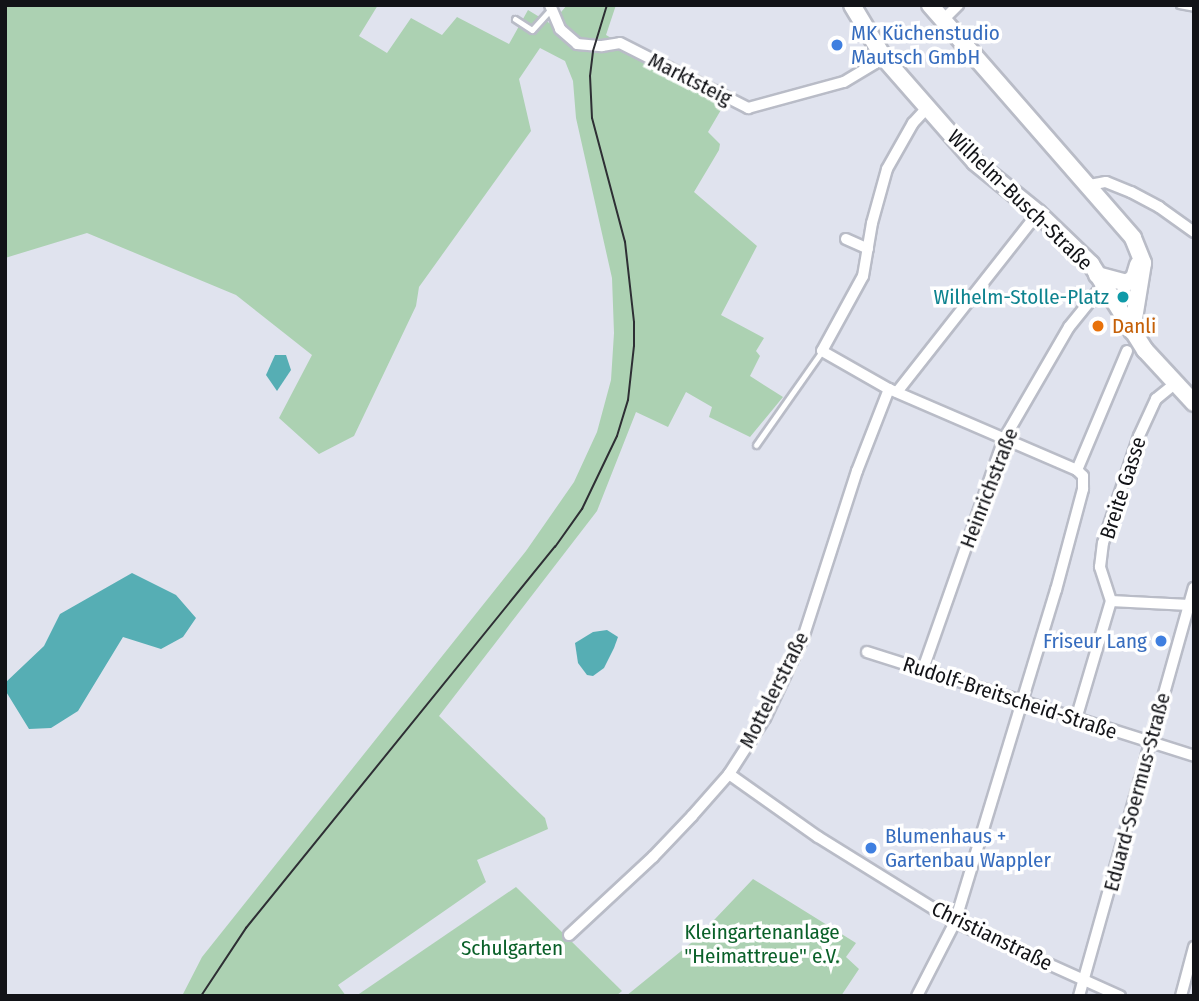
<!DOCTYPE html>
<meta charset="utf-8">
<style>
body{margin:0}
#map{position:relative;width:1199px;height:1001px;overflow:hidden;background:#e0e3ee;font-family:"Fira Sans Condensed",sans-serif}
div>[style]{position:absolute}
[style*='--x']{left:calc(var(--x)*1px);top:calc(var(--y)*1px);width:calc(var(--w)*1px);rotate:calc(var(--a)*1deg)}
.green>*{inset:0;background:#acd1b2}
.water>*{inset:0;background:#56aeb4}
.roads{filter:drop-shadow(2px 0 #b9bcc7) drop-shadow(-2px 0 #b9bcc7) drop-shadow(0 2px #b9bcc7) drop-shadow(0 -2px #b9bcc7)}
.lane>*{height:5px;margin:-2.5px;padding:0 2.5px;transform-origin:2.5px;border-radius:2.5px;background:#fff}
.street>*{height:10px;margin:-5px;padding:0 5px;transform-origin:5px;border-radius:5px;background:#fff}
.secondary>*{height:16px;margin:-8px;padding:0 8px;transform-origin:8px;border-radius:8px;background:#fff}
.tram>*{height:2px;margin:-1px;padding:0 1px;transform-origin:1px;border-radius:1px;background:#2e2f34}
.dots>*{width:19px;height:19px;translate:-50% -50%;box-sizing:border-box;border:4px solid #fff;border-radius:50%}
span{translate:-50% -50%;white-space:nowrap;text-align:center;line-height:1.15;-webkit-text-stroke:7px #fff;paint-order:stroke}
.shop-label{font-size:21px;color:#366cbe}
.left{translate:0 -50%;text-align:left}
.right{translate:-100% -50%;text-align:right}
.street-label{font-size:21px;color:#121317}
.culture-label{font-size:21px;color:#0d838f}
.food-label{font-size:21px;color:#c56008}
.park-label{font-size:21px;color:#0a6029}
.frame{position:absolute;inset:0;border:7px solid #121317;pointer-events:none}
</style>
<div id="map">
<div class="green">
<i style="clip-path:polygon(5px 5px,378px 5px,359px 36px,387px 53px,411px 18px,442px 35px,457px 17px,509px 44px,528px 10px,551px 24px,567px 5px,616px 5px,606px 35px,725px 103px,708px 132px,720px 144px,719px 150px,694px 192px,757px 246px,721px 315px,764px 338px,756px 351px,760px 356px,750px 376px,783px 397px,750px 437px,709px 417px,712px 407px,686px 392px,668px 427px,636px 412px,597px 511px,439px 716px,545px 818px,548px 829px,477px 860px,486px 882px,338px 985px,346px 996px,182px 996px,202px 957px,526px 551px,574px 482px,597px 432px,611px 380px,614px 333px,612px 278px,576px 118px,573px 81px,565px 61px,540px 48px,519px 79px,531px 131px,419px 287px,416px 306px,354px 436px,319px 454px,279px 418px,312px 355px,236px 295px,87px 233px,5px 258px)"></i>
<i style="clip-path:polygon(753px 879px,856px 943px,846px 957px,859px 969px,841px 996px,626px 996px,696px 939px)"></i>
<i style="clip-path:polygon(516px 887px,622px 991px,616px 996px,356px 996px)"></i>
</div>
<div class="water">
<i style="clip-path:polygon(275px 355px,286px 355px,291px 370px,277px 391px,266px 375px)"></i>
<i style="clip-path:polygon(132px 573px,176px 595px,196px 618px,183px 637px,161px 649px,123px 637px,78px 711px,51px 728px,29px 729px,5px 690px,5px 683px,44px 646px,60px 614px)"></i>
<i style="clip-path:polygon(607px 630px,618px 637px,614px 648px,604px 668px,593px 676px,587px 675px,578px 663px,575px 643px,593px 632px)"></i>
</div>
<div class="roads">
<div class="lane">
<i style="--x:1179;--y:5;--w:15;--a:11"></i>
<i style="--x:515;--y:19;--w:20;--a:33"></i>
<i style="--x:532;--y:30;--w:30;--a:-48"></i>
<i style="--x:756;--y:445;--w:115;--a:-54.9"></i>
</div>
<div class="street">
<i style="--x:550;--y:5;--w:26;--a:67"></i>
<i style="--x:560;--y:29;--w:23;--a:41"></i>
<i style="--x:577;--y:44;--w:25;--a:5"></i>
<i style="--x:602;--y:46;--w:18;--a:-9"></i>
<i style="--x:620;--y:43;--w:144;--a:26.9"></i>
<i style="--x:748;--y:108;--w:99;--a:-15.2"></i>
<i style="--x:844;--y:82;--w:47;--a:-31"></i>
<i style="--x:942;--y:21;--w:23;--a:-45"></i>
<i style="--x:927;--y:108;--w:21;--a:133"></i>
<i style="--x:913;--y:123;--w:53;--a:119.5"></i>
<i style="--x:887;--y:169;--w:56;--a:105.5"></i>
<i style="--x:872;--y:223;--w:54;--a:99.6"></i>
<i style="--x:863;--y:276;--w:85;--a:118.7"></i>
<i style="--x:822;--y:351;--w:77;--a:29.6"></i>
<i style="--x:889;--y:389;--w:205;--a:23.3"></i>
<i style="--x:1090;--y:185;--w:16;--a:-11"></i>
<i style="--x:1106;--y:182;--w:27;--a:22"></i>
<i style="--x:1131;--y:192;--w:32;--a:28"></i>
<i style="--x:1159;--y:207;--w:43;--a:35.5"></i>
<i style="--x:846;--y:239;--w:24;--a:24"></i>
<i style="--x:897;--y:392;--w:228;--a:-51.8"></i>
<i style="--x:1111;--y:601;--w:78;--a:2.9"></i>
<i style="--x:867;--y:652;--w:343;--a:17.6"></i>
<i style="--x:923;--y:669;--w:244;--a:-70.6"></i>
<i style="--x:1004;--y:439;--w:129;--a:-59.9"></i>
<i style="--x:1069;--y:327;--w:54;--a:-51"></i>
<i style="--x:1076;--y:719;--w:123;--a:-73.5"></i>
<i style="--x:1111;--y:601;--w:36;--a:-108"></i>
<i style="--x:1100;--y:567;--w:24;--a:-83"></i>
<i style="--x:1103;--y:543;--w:113;--a:-71.4"></i>
<i style="--x:1139;--y:436;--w:41;--a:-65.3"></i>
<i style="--x:1156;--y:399;--w:22;--a:-39"></i>
<i style="--x:729;--y:774;--w:109;--a:35.3"></i>
<i style="--x:818;--y:837;--w:161;--a:31.8"></i>
<i style="--x:955;--y:922;--w:181;--a:24.2"></i>
<i style="--x:569;--y:935;--w:115;--a:-42.9"></i>
<i style="--x:653;--y:857;--w:57;--a:-46.4"></i>
<i style="--x:692;--y:816;--w:56;--a:-48.6"></i>
<i style="--x:729;--y:774;--w:67;--a:-57.3"></i>
<i style="--x:765;--y:718;--w:89;--a:-64.6"></i>
<i style="--x:803;--y:638;--w:176;--a:-72.1"></i>
<i style="--x:857;--y:471;--w:88;--a:-68.7"></i>
<i style="--x:917;--y:996;--w:83;--a:-62.8"></i>
<i style="--x:955;--y:922;--w:347;--a:-73.1"></i>
<i style="--x:1056;--y:590;--w:105;--a:-75"></i>
<i style="--x:1083;--y:489;--w:13;--a:-90"></i>
<i style="--x:1083;--y:476;--w:8;--a:-135"></i>
<i style="--x:1077;--y:470;--w:129;--a:-67.2"></i>
<i style="--x:1079;--y:996;--w:424;--a:-74.3"></i>
<i style="--x:1181;--y:996;--w:51;--a:-75.1"></i>
</div>
<div class="secondary">
<i style="--x:852;--y:5;--w:62;--a:58.9"></i>
<i style="--x:884;--y:58;--w:138;--a:48.8"></i>
<i style="--x:975;--y:162;--w:81;--a:39"></i>
<i style="--x:1038;--y:213;--w:74;--a:43.9"></i>
<i style="--x:1091;--y:264;--w:102;--a:57.9"></i>
<i style="--x:1145;--y:350;--w:72;--a:47.2"></i>
<i style="--x:930;--y:5;--w:309;--a:48.9"></i>
<i style="--x:1133;--y:238;--w:27;--a:68"></i>
<i style="--x:1143;--y:263;--w:69;--a:99.2"></i>
<i style="--x:1097;--y:275;--w:30;--a:15"></i>
<i style="--x:1126;--y:283;--w:9;--a:-32"></i>
<i style="--x:1134;--y:278;--w:14;--a:-73"></i>
</div>
</div>
<div class="tram">
<i style="--x:201;--y:996;--w:82;--a:-56.5"></i>
<i style="--x:246;--y:928;--w:491;--a:-51"></i>
<i style="--x:555;--y:547;--w:47;--a:-54.6"></i>
<i style="--x:582;--y:509;--w:81;--a:-64.4"></i>
<i style="--x:617;--y:436;--w:38;--a:-73"></i>
<i style="--x:628;--y:400;--w:54;--a:-83.7"></i>
<i style="--x:634;--y:346;--w:24;--a:-90"></i>
<i style="--x:634;--y:322;--w:81;--a:-96.4"></i>
<i style="--x:625;--y:242;--w:128;--a:-104.9"></i>
<i style="--x:592;--y:118;--w:42;--a:-92.7"></i>
<i style="--x:590;--y:76;--w:25;--a:-83"></i>
<i style="--x:593;--y:51;--w:48;--a:-73.1"></i>
</div>
<div class="dots">
<i style="left:837px;top:45px;background:#3f7fe0"></i>
<i style="left:1123px;top:297px;background:#0f9aa8"></i>
<i style="left:1098px;top:326px;background:#e8710a"></i>
<i style="left:1161px;top:641px;background:#3f7fe0"></i>
<i style="left:871px;top:848px;background:#3f7fe0"></i>
</div>
<div class="shop-label">
<span class="left" style="left:851px;top:45px">MK Küchenstudio<br>Mautsch GmbH</span>
<span class="right" style="left:1147px;top:641px">Friseur Lang</span>
<span class="left" style="left:885px;top:848px">Blumenhaus +<br>Gartenbau Wappler</span>
</div>
<div class="street-label">
<span style="left:690px;top:79px;rotate:27deg">Marktsteig</span>
<span style="left:1020px;top:200px;rotate:44deg">Wilhelm-Busch-Straße</span>
<span style="left:989px;top:488px;rotate:-69deg">Heinrichstraße</span>
<span style="left:1123px;top:488px;rotate:-72deg">Breite Gasse</span>
<span style="left:774px;top:690px;rotate:-63deg">Mottelerstraße</span>
<span style="left:1010px;top:698px;rotate:18deg">Rudolf-Breitscheid-Straße</span>
<span style="left:1137px;top:792px;rotate:-75deg">Eduard-Soermus-Straße</span>
<span style="left:992px;top:936px;rotate:26deg">Christianstraße</span>
</div>
<div class="culture-label">
<span class="right" style="left:1109px;top:297px">Wilhelm-Stolle-Platz</span>
</div>
<div class="food-label">
<span class="left" style="left:1112px;top:326px">Danli</span>
</div>
<div class="park-label">
<span style="left:762px;top:944px">Kleingartenanlage<br>"Heimattreue" e.V.</span>
<span style="left:512px;top:948px">Schulgarten</span>
</div>
<div class="frame"></div>
</div>
